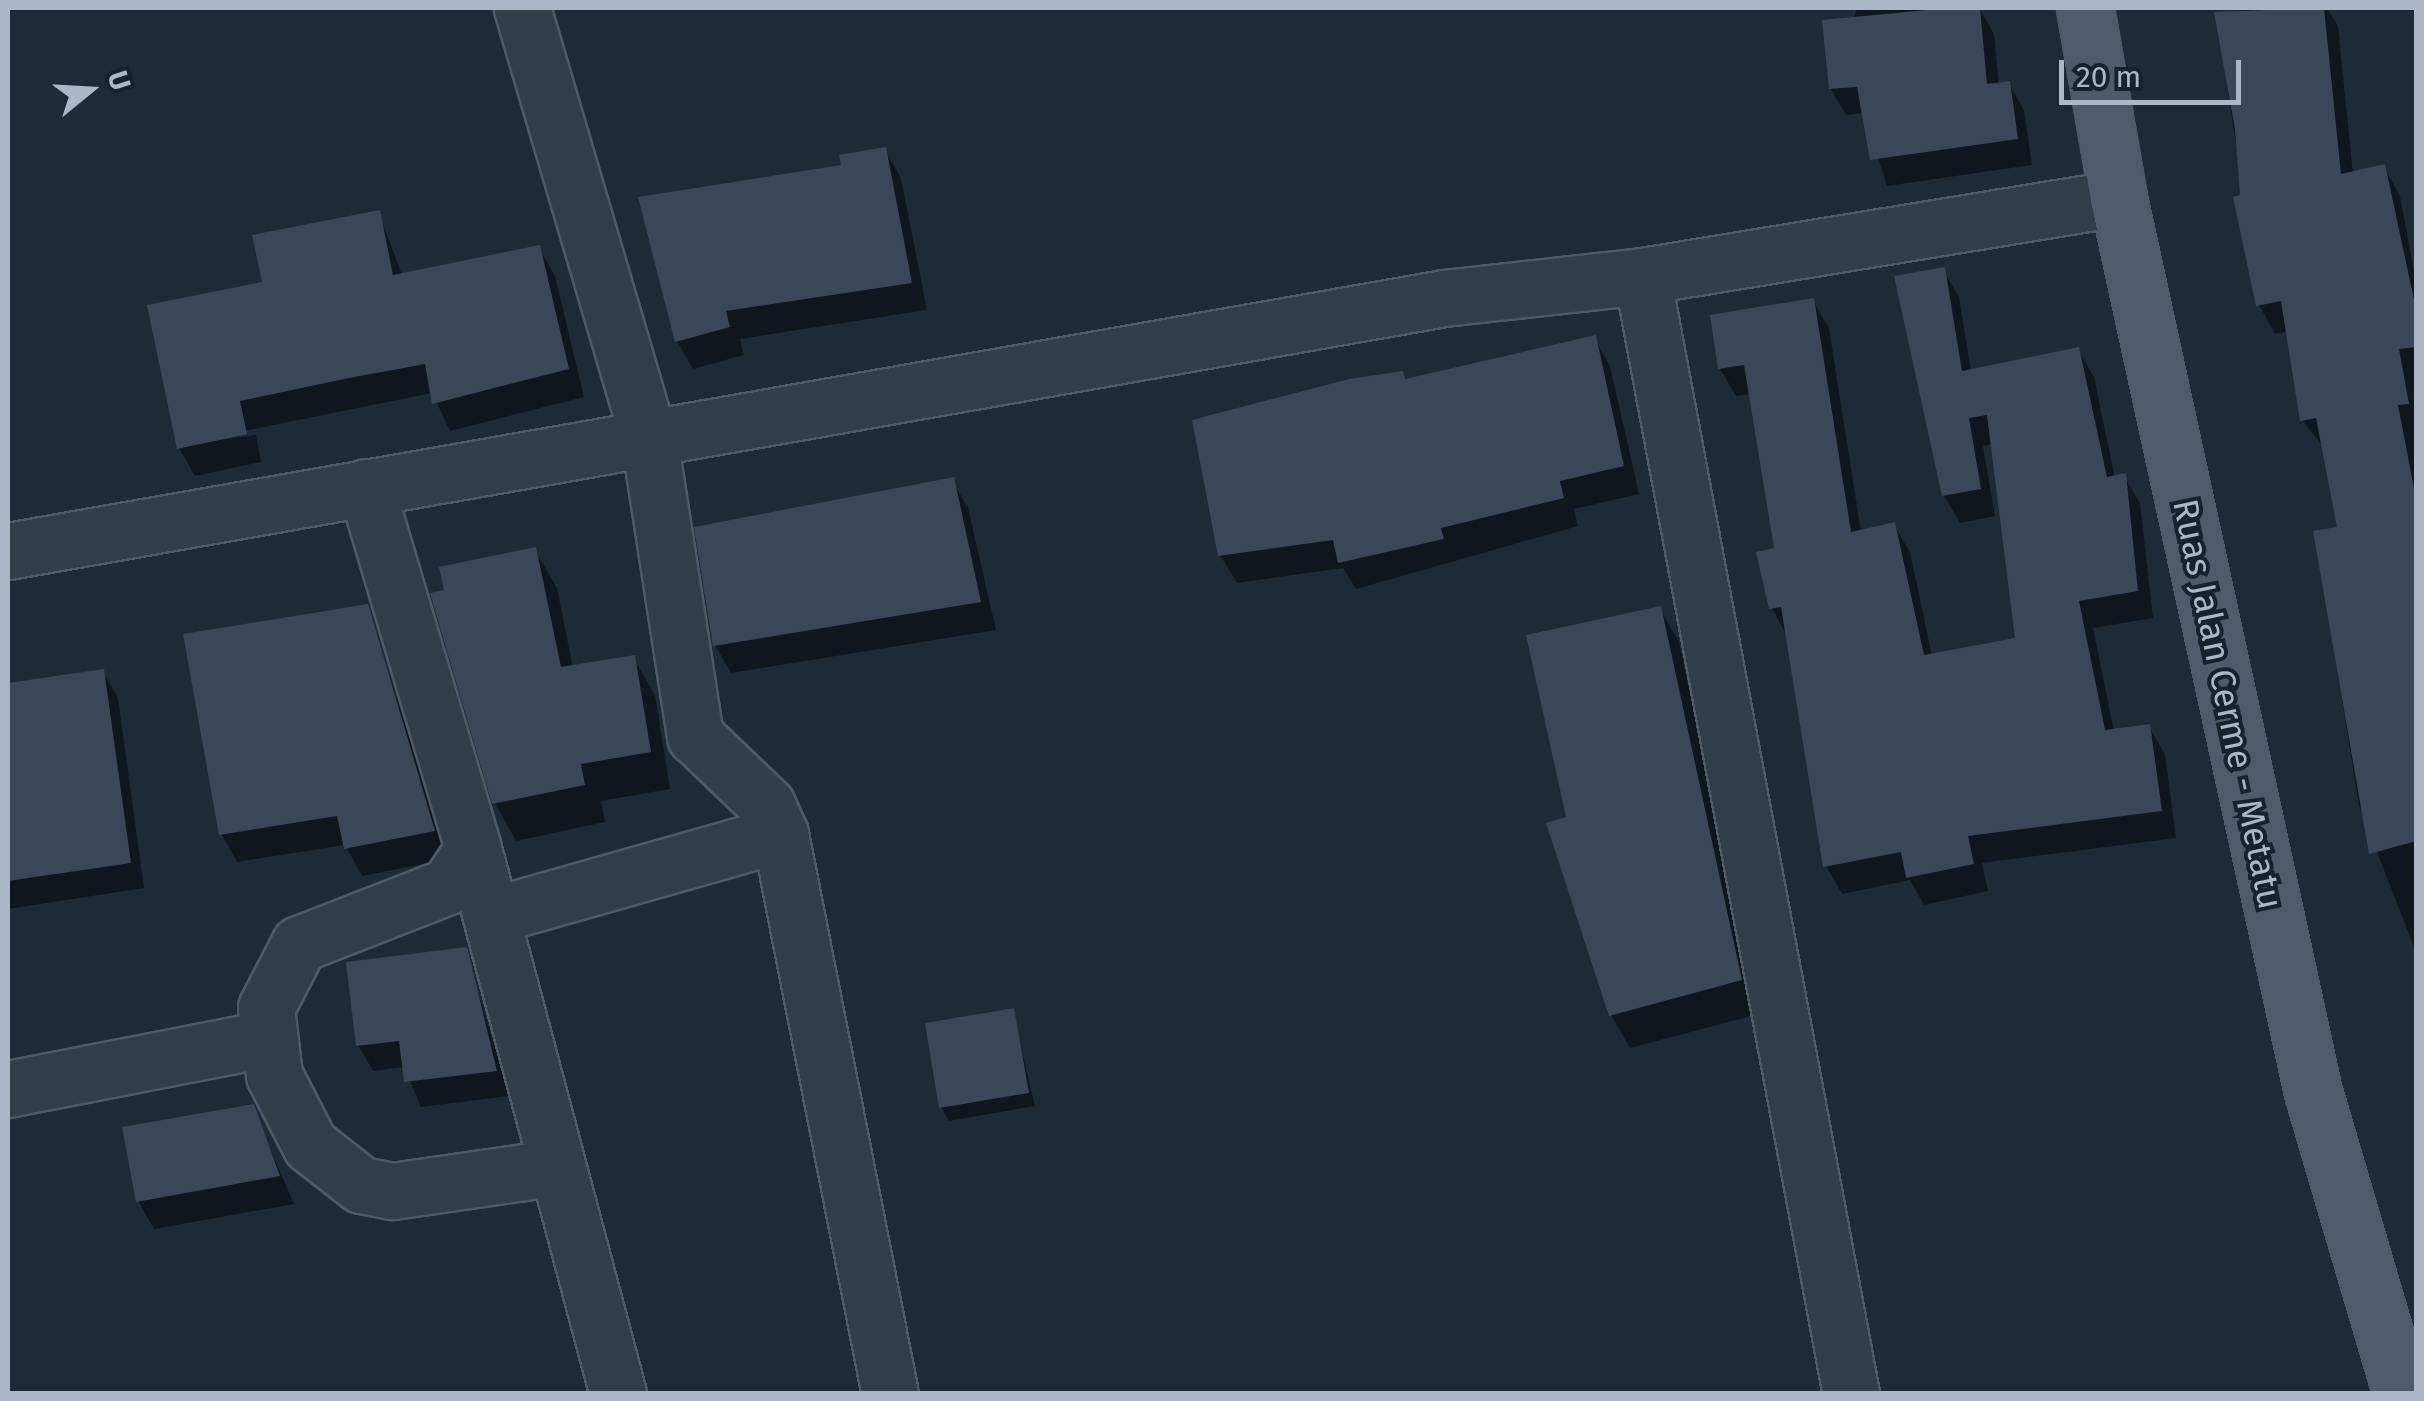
<!DOCTYPE html>
<style>
body{margin:0}
#map{position:relative;width:2424px;height:1401px;overflow:hidden;background:#1f2a39;font-family:"Fira Sans",sans-serif}
div>[style]{position:absolute}
[style*='--x']{left:calc(var(--x)*1px);top:calc(var(--y)*1px);width:calc(var(--w)*1px);rotate:calc(var(--a)*1deg)}
.shadow>*{inset:0;background:#0007}
.building>*{inset:0;background:#3b4659}
.roads{filter:drop-shadow(2px 0 #505967) drop-shadow(-2px 0 #505967) drop-shadow(0 2px #505967) drop-shadow(0 -2px #505967)}
.minor>*{height:55px;margin:-27.5px;padding:0 27.5px;transform-origin:27.5px;border-radius:27.5px;background:#333c49}
.major>*{height:55px;margin:-27.5px;padding:0 27.5px;transform-origin:27.5px;border-radius:27.5px;background:#515a6a}
span{translate:-50% -50%;white-space:nowrap;text-align:center;line-height:1.15;-webkit-text-stroke:8px #18212e;paint-order:stroke}
.street-label{font-size:35px;color:#adb6c6}
.frame{position:absolute;inset:0;border:10px solid #adb6c6;pointer-events:none}
.north{position:absolute;left:40px;top:40px;width:100px;height:100px;-webkit-text-stroke:8px #18212e;paint-order:stroke;rotate:72deg;font-size:28px;font-weight:700;line-height:40px;text-align:center;color:#adb6c6}
.north::after{content:'';display:block;margin:auto;width:35px;height:45px;background:#adb6c6;clip-path:polygon(50% 0,100% 100%,50% 72%,0 100%)}
.scale{position:absolute;left:2059px;top:60px;width:182px;height:45px;box-sizing:border-box;border:5px solid #adb6c6;border-top:0;padding-left:12px;font-size:30px;line-height:35px;white-space:nowrap;color:#adb6c6;-webkit-text-stroke:8px #18212e;paint-order:stroke}
</style>
<div id="map">
<div class="shadow">
<i style="clip-path:polygon(1857px 8px,1979px 8px,1994px 34px,1999px 85px,2009px 84px,2024px 110px,2032px 165px,1887px 186px,1864px 113px,1846px 115px,1831px 89px)"></i>
<i style="clip-path:polygon(2258px 8px,2327px 8px,2338px 26px,2353px 174px,2384px 167px,2400px 196px,2416px 282px,2416px 952px,2359px 806px,2315px 533px,2340px 529px,2324px 448px,2302px 420px,2289px 331px,2275px 334px,2259px 305px,2217px 14px)"></i>
<i style="clip-path:polygon(885px 150px,901px 178px,927px 310px,740px 339px,744px 355px,693px 369px,677px 341px,844px 167px)"></i>
<i style="clip-path:polygon(379px 213px,402px 275px,539px 248px,555px 276px,584px 397px,450px 431px,432px 393px,254px 429px,185px 445px,256px 435px,261px 462px,195px 476px,179px 448px,265px 284px)"></i>
<i style="clip-path:polygon(1943px 270px,1959px 297px,1971px 371px,2078px 350px,2094px 377px,2115px 478px,2124px 476px,2140px 503px,2153px 618px,2093px 628px,2114px 731px,2149px 727px,2165px 754px,2176px 838px,1982px 863px,1988px 891px,1924px 905px,1910px 880px,1842px 894px,1826px 866px,1787px 636px,1772px 608px,1777px 550px,1751px 394px,1736px 396px,1720px 369px,1813px 301px,1829px 328px,1861px 532px,1894px 525px,1910px 552px,1932px 656px,2017px 640px,1993px 444px,1983px 446px,1995px 516px,1960px 523px,1944px 496px)"></i>
<i style="clip-path:polygon(1594px 338px,1610px 366px,1639px 494px,1574px 509px,1578px 526px,1356px 589px,1343px 568px,1237px 583px,1220px 555px,1406px 381px)"></i>
<i style="clip-path:polygon(952px 480px,968px 508px,996px 630px,731px 673px,715px 645px)"></i>
<i style="clip-path:polygon(535px 550px,557px 588px,573px 668px,633px 657px,655px 695px,670px 789px,601px 801px,605px 822px,516px 841px,495px 803px)"></i>
<i style="clip-path:polygon(367px 607px,449px 859px,362px 876px,345px 845px,237px 862px,221px 834px)"></i>
<i style="clip-path:polygon(1660px 609px,1679px 642px,1759px 1014px,1630px 1048px,1611px 1015px,1569px 819px)"></i>
<i style="clip-path:polygon(103px 672px,118px 698px,144px 888px,8px 909px,8px 685px)"></i>
<i style="clip-path:polygon(465px 950px,510px 1096px,421px 1107px,404px 1067px,373px 1071px,358px 1045px)"></i>
<i style="clip-path:polygon(1012px 1010px,1035px 1106px,949px 1121px,941px 1107px)"></i>
<i style="clip-path:polygon(252px 1107px,294px 1204px,154px 1229px,138px 1201px)"></i>
</div>
<div class="building">
<i style="clip-path:polygon(1948px 8px,1980px 8px,1987px 84px,2010px 81px,2018px 139px,1870px 160px,1857px 87px,1829px 89px,1822px 20px)"></i>
<i style="clip-path:polygon(2324px 8px,2341px 174px,2385px 164px,2416px 309px,2416px 347px,2399px 349px,2409px 404px,2398px 405px,2416px 499px,2416px 841px,2369px 854px,2313px 531px,2337px 527px,2316px 418px,2300px 421px,2281px 301px,2256px 306px,2233px 197px,2240px 195px,2235px 129px,2214px 12px)"></i>
<i style="clip-path:polygon(886px 147px,912px 283px,726px 311px,730px 327px,675px 342px,638px 197px,841px 165px,839px 155px)"></i>
<i style="clip-path:polygon(380px 210px,393px 275px,540px 245px,569px 369px,432px 404px,425px 364px,354px 377px,240px 401px,247px 434px,177px 449px,147px 305px,262px 282px,252px 235px)"></i>
<i style="clip-path:polygon(1945px 267px,1962px 371px,2079px 347px,2107px 477px,2126px 473px,2138px 591px,2079px 601px,2105px 730px,2150px 724px,2162px 811px,1968px 836px,1974px 864px,1906px 878px,1901px 852px,1823px 867px,1781px 607px,1769px 609px,1756px 552px,1774px 548px,1744px 365px,1718px 369px,1710px 315px,1814px 298px,1851px 532px,1895px 522px,1924px 655px,2015px 638px,1987px 415px,1969px 418px,1981px 489px,1942px 496px,1894px 276px)"></i>
<i style="clip-path:polygon(1596px 335px,1624px 466px,1560px 481px,1564px 498px,1441px 528px,1444px 539px,1413px 546px,1338px 563px,1333px 540px,1218px 556px,1192px 420px,1349px 379px,1403px 371px,1405px 379px)"></i>
<i style="clip-path:polygon(954px 477px,981px 602px,713px 646px,694px 527px)"></i>
<i style="clip-path:polygon(536px 547px,561px 667px,635px 655px,651px 752px,581px 764px,585px 785px,492px 804px,430px 593px,444px 590px,439px 567px)"></i>
<i style="clip-path:polygon(368px 604px,435px 831px,344px 849px,337px 816px,219px 835px,183px 634px)"></i>
<i style="clip-path:polygon(1661px 606px,1742px 980px,1609px 1016px,1546px 823px,1566px 817px,1526px 635px)"></i>
<i style="clip-path:polygon(104px 669px,131px 863px,8px 881px,8px 683px)"></i>
<i style="clip-path:polygon(467px 947px,497px 1071px,404px 1082px,399px 1041px,356px 1046px,346px 962px)"></i>
<i style="clip-path:polygon(1014px 1008px,1029px 1093px,939px 1108px,925px 1023px)"></i>
<i style="clip-path:polygon(254px 1104px,280px 1176px,136px 1202px,122px 1127px)"></i>
</div>
<div class="roads">
<div class="minor">
<i style="--x:522;--y:8;--w:449;--a:73.6"></i>
<i style="--x:649;--y:439;--w:301;--a:81.2"></i>
<i style="--x:695;--y:736;--w:100;--a:43.8"></i>
<i style="--x:767;--y:805;--w:32;--a:66"></i>
<i style="--x:780;--y:834;--w:571;--a:78.89"></i>
<i style="--x:1642;--y:276;--w:1137;--a:79.41"></i>
<i style="--x:366;--y:487;--w:377;--a:73.5"></i>
<i style="--x:473;--y:849;--w:45;--a:124"></i>
<i style="--x:448;--y:886;--w:160;--a:158.7"></i>
<i style="--x:299;--y:944;--w:72;--a:117.3"></i>
<i style="--x:266;--y:1008;--w:67;--a:83.2"></i>
<i style="--x:274;--y:1075;--w:79;--a:62.8"></i>
<i style="--x:310;--y:1145;--w:65;--a:38.1"></i>
<i style="--x:361;--y:1185;--w:32;--a:11"></i>
<i style="--x:392;--y:1191;--w:162;--a:-8.2"></i>
<i style="--x:8;--y:551;--w:1458;--a:-9.99"></i>
<i style="--x:1444;--y:298;--w:199;--a:-6.3"></i>
<i style="--x:1642;--y:276;--w:482;--a:-9.3"></i>
<i style="--x:473;--y:849;--w:564;--a:75.1"></i>
<i style="--x:494;--y:915;--w:297;--a:-15.8"></i>
<i style="--x:8;--y:1089;--w:263;--a:-11"></i>
</div>
<div class="major">
<i style="--x:2085;--y:8;--w:193;--a:80.1"></i>
<i style="--x:2118;--y:198;--w:915;--a:77.7"></i>
<i style="--x:2313;--y:1092;--w:315;--a:73.6"></i>
</div>
</div>
<div class="street-label">
<span style="left:2228px;top:704px;rotate:78deg">Ruas Jalan Cerme - Metatu</span>
</div>
<div class="frame"></div>
<div class="north">U</div>
<div class="scale">20 m</div>
</div>
